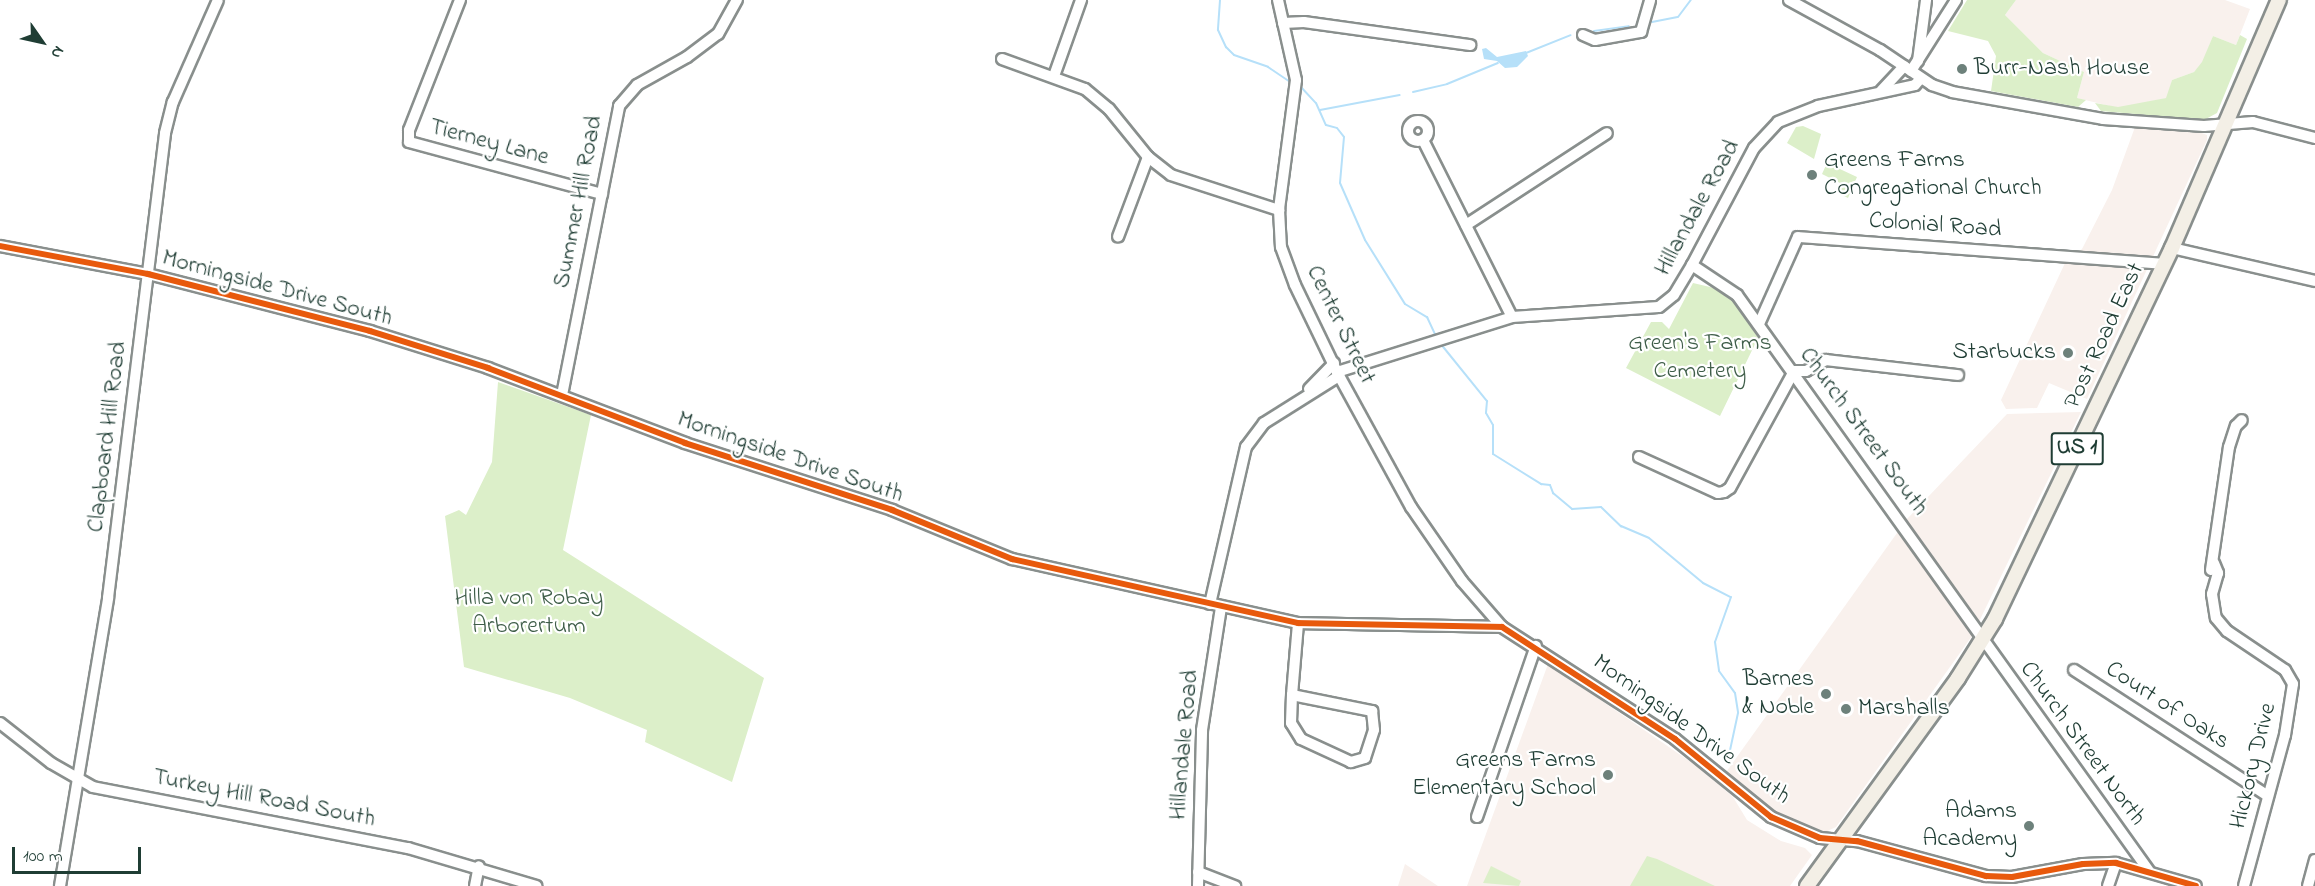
<!DOCTYPE html>
<style>
body{margin:0}
#map{position:relative;width:2315px;height:886px;overflow:hidden;background:#fff;font-family:"Indie Flower",sans-serif}
div>[style]{position:absolute}
[style*='--x']{left:calc(var(--x)*1px);top:calc(var(--y)*1px);width:calc(var(--w)*1px);rotate:calc(var(--a)*1deg)}
.built>*{inset:0;background:#f9f1ed}
.green>*{inset:0;background:#dcefc9}
.water>*{inset:0;background:#b6e0f9}
.stream>*{height:2px;margin:-1px;padding:0 1px;transform-origin:1px;border-radius:1px;background:#b6e0f9}
.roads{filter:drop-shadow(2px 0 #898f8d) drop-shadow(-2px 0 #898f8d) drop-shadow(0 2px #898f8d) drop-shadow(0 -2px #898f8d)}
.minor>*{height:10px;margin:-5px;padding:0 5px;transform-origin:5px;border-radius:5px;background:#fff}
.minor>.ring{margin:-5px;padding:0;box-sizing:content-box;background:none;border:10px solid #fff;border-radius:50%}
.major>*{height:14px;margin:-7px;padding:0 7px;transform-origin:7px;border-radius:7px;background:#f3efe6}
.cycleway>*{height:6px;margin:-3px;padding:0 3px;transform-origin:3px;border-radius:3px;background:#e8590c}
.dots>*{width:16px;height:16px;translate:-50% -50%;box-sizing:border-box;border:3px solid #fff;border-radius:50%}
span{translate:-50% -50%;white-space:nowrap;text-align:center;line-height:1.15;-webkit-text-stroke:4.5px #fff;paint-order:stroke}
.shield-label span{padding:2px 4px;background:#fff;border:2px solid;border-radius:4px;-webkit-text-stroke-width:0}
.shield-label{font-size:22px;color:#1f3d34;font-weight:700}
.poi-label{font-size:24px;color:#1f3d34}
.left{translate:0 -50%;text-align:left}
.right{translate:-100% -50%;text-align:right}
.street-label{font-size:24px;color:#1f3d34}
.park-label{font-size:24px;color:#3f5e49}
.north{position:absolute;left:12px;top:12px;width:60px;height:60px;-webkit-text-stroke:4px #fff;paint-order:stroke;rotate:124deg;font-size:16px;font-weight:700;line-height:24px;text-align:center;color:#1f3d34}
.north::after{content:'';display:block;margin:auto;width:21px;height:27px;background:#1f3d34;clip-path:polygon(50% 0,100% 100%,50% 72%,0 100%)}
.scale{position:absolute;left:12px;top:847px;width:129px;height:27px;box-sizing:border-box;border:3px solid #1f3d34;border-top:0;padding-left:8px;font-size:18px;line-height:21px;white-space:nowrap;color:#1f3d34;-webkit-text-stroke:4px #fff;paint-order:stroke}
</style>
<div id="map">
<div class="built">
<i style="clip-path:polygon(2016px 0,2225px 0,2250px 9px,2236px 45px,2213px 36px,2203px 62px,2194px 72px,2172px 80px,2167px 98px,2118px 108px,2077px 98px,2084px 72px,2043px 53px,2005px 15px)"></i>
<i style="clip-path:polygon(2135px 127px,2196px 131px,2207px 135px,2207px 140px,2087px 399px,2049px 383px,2037px 408px,2006px 409px,2001px 400px,2065px 263px,2082px 249px,2112px 190px)"></i>
<i style="clip-path:polygon(2081px 412px,1972px 636px,1836px 827px,1825px 832px,1784px 819px,1724px 775px,1907px 519px,2007px 414px)"></i>
<i style="clip-path:polygon(1548px 664px,1698px 767px,1733px 797px,1747px 820px,1781px 841px,1805px 848px,1812px 855px,1790px 886px,1467px 886px)"></i>
<i style="clip-path:polygon(1405px 864px,1438px 886px,1398px 886px)"></i>
</div>
<div class="green">
<i style="clip-path:polygon(1967px 0,2016px 0,2005px 15px,2043px 53px,2084px 72px,2077px 98px,2086px 100px,2078px 107px,1991px 91px,1996px 56px,1988px 41px,1948px 31px)"></i>
<i style="clip-path:polygon(2240px 35px,2247px 39px,2217px 113px,2204px 120px,2112px 112px,2101px 111px,2095px 103px,2118px 107px,2166px 98px,2172px 80px,2194px 72px,2202px 62px,2213px 36px,2236px 45px)"></i>
<i style="clip-path:polygon(1803px 126px,1821px 134px,1814px 159px,1787px 143px,1796px 127px)"></i>
<i style="clip-path:polygon(1827px 163px,1857px 177px,1848px 198px,1836px 192px,1840px 183px,1822px 174px)"></i>
<i style="clip-path:polygon(1693px 283px,1727px 291px,1758px 338px,1720px 416px,1626px 368px,1651px 322px,1662px 322px,1669px 329px)"></i>
<i style="clip-path:polygon(498px 382px,591px 415px,563px 550px,764px 678px,732px 782px,645px 742px,647px 730px,570px 698px,464px 667px,445px 516px,459px 510px,466px 515px,492px 462px)"></i>
<i style="clip-path:polygon(1647px 856px,1657px 859px,1715px 886px,1630px 886px)"></i>
<i style="clip-path:polygon(1491px 866px,1521px 881px,1519px 886px,1483px 883px)"></i>
</div>
<div class="water">
<i style="clip-path:polygon(1486px 48px,1497px 57px,1526px 51px,1528px 56px,1517px 67px,1505px 68px,1497px 61px,1484px 59px,1482px 49px)"></i>
</div>
<div class="stream">
<i style="--x:1220;--y:0;--w:30;--a:94"></i>
<i style="--x:1218;--y:30;--w:19;--a:65"></i>
<i style="--x:1226;--y:47;--w:11;--a:45"></i>
<i style="--x:1234;--y:55;--w:36;--a:19"></i>
<i style="--x:1268;--y:67;--w:29;--a:34"></i>
<i style="--x:1652;--y:22;--w:26;--a:-11"></i>
<i style="--x:1678;--y:17;--w:21;--a:-53"></i>
<i style="--x:1594;--y:31;--w:35;--a:-8"></i>
<i style="--x:1526;--y:53;--w:48;--a:-21.8"></i>
<i style="--x:1300;--y:86;--w:23;--a:47"></i>
<i style="--x:1316;--y:103;--w:24;--a:66"></i>
<i style="--x:1326;--y:125;--w:11;--a:15"></i>
<i style="--x:1337;--y:128;--w:11;--a:52"></i>
<i style="--x:1344;--y:137;--w:46;--a:95"></i>
<i style="--x:1340;--y:183;--w:62;--a:66.3"></i>
<i style="--x:1365;--y:240;--w:75;--a:58"></i>
<i style="--x:1405;--y:304;--w:26;--a:31"></i>
<i style="--x:1427;--y:317;--w:23;--a:65"></i>
<i style="--x:1413;--y:92;--w:35;--a:-13"></i>
<i style="--x:1447;--y:84;--w:55;--a:-22.4"></i>
<i style="--x:1320;--y:110;--w:81;--a:-10.6"></i>
<i style="--x:1440;--y:343;--w:75;--a:51"></i>
<i style="--x:1487;--y:401;--w:12;--a:95"></i>
<i style="--x:1486;--y:413;--w:14;--a:60"></i>
<i style="--x:1493;--y:425;--w:29;--a:90"></i>
<i style="--x:1493;--y:454;--w:57;--a:32"></i>
<i style="--x:1541;--y:484;--w:9;--a:6"></i>
<i style="--x:1550;--y:485;--w:9;--a:69"></i>
<i style="--x:1553;--y:493;--w:25;--a:40"></i>
<i style="--x:1572;--y:509;--w:29;--a:-4"></i>
<i style="--x:1601;--y:507;--w:28;--a:44"></i>
<i style="--x:1621;--y:526;--w:30;--a:23"></i>
<i style="--x:1649;--y:538;--w:70;--a:39.8"></i>
<i style="--x:1703;--y:583;--w:31;--a:27"></i>
<i style="--x:1731;--y:597;--w:48;--a:109.6"></i>
<i style="--x:1715;--y:642;--w:29;--a:82"></i>
<i style="--x:1719;--y:671;--w:27;--a:54"></i>
<i style="--x:1735;--y:693;--w:20;--a:81"></i>
<i style="--x:1738;--y:713;--w:43;--a:102.1"></i>
</div>
<div class="roads">
<div class="minor">
<i style="--x:460;--y:0;--w:140;--a:111.4"></i>
<i style="--x:409;--y:130;--w:12;--a:90"></i>
<i style="--x:409;--y:142;--w:200;--a:15.1"></i>
<i style="--x:1278;--y:0;--w:82;--a:77.3"></i>
<i style="--x:1296;--y:80;--w:131;--a:97.5"></i>
<i style="--x:1279;--y:210;--w:37;--a:87"></i>
<i style="--x:1281;--y:247;--w:40;--a:69.8"></i>
<i style="--x:1295;--y:285;--w:97;--a:64.2"></i>
<i style="--x:1337;--y:372;--w:154;--a:61.3"></i>
<i style="--x:1411;--y:507;--w:90;--a:55.4"></i>
<i style="--x:1462;--y:581;--w:61;--a:49"></i>
<i style="--x:1789;--y:0;--w:104;--a:28.8"></i>
<i style="--x:1880;--y:50;--w:63;--a:33.9"></i>
<i style="--x:1932;--y:85;--w:21;--a:19"></i>
<i style="--x:1952;--y:92;--w:153;--a:10.1"></i>
<i style="--x:2103;--y:119;--w:101;--a:4"></i>
<i style="--x:2204;--y:126;--w:49;--a:-4.7"></i>
<i style="--x:2253;--y:122;--w:64;--a:14.5"></i>
<i style="--x:1283;--y:23;--w:21;--a:-3"></i>
<i style="--x:1304;--y:22;--w:168;--a:7.9"></i>
<i style="--x:1583;--y:35;--w:13;--a:23"></i>
<i style="--x:1595;--y:40;--w:47;--a:-9.9"></i>
<i style="--x:1641;--y:32;--w:33;--a:-74"></i>
<i style="--x:1002;--y:59;--w:88;--a:19.9"></i>
<i style="--x:1085;--y:89;--w:31;--a:40"></i>
<i style="--x:1109;--y:109;--w:62;--a:50.9"></i>
<i style="--x:1148;--y:157;--w:85;--a:110.6"></i>
<i style="--x:1918;--y:61;--w:62;--a:-82.5"></i>
<i style="--x:1911;--y:71;--w:84;--a:-57.6"></i>
<i style="--x:1054;--y:76;--w:81;--a:-70.4"></i>
<i style="--x:1881;--y:91;--w:34;--a:-47"></i>
<i class="ring" style="left:1408px;top:121px;width:10px;height:10px"></i>
<i style="--x:1423;--y:140;--w:198;--a:63.3"></i>
<i style="--x:1148;--y:157;--w:29;--a:38"></i>
<i style="--x:1171;--y:175;--w:114;--a:18"></i>
<i style="--x:1466;--y:225;--w:168;--a:-33.1"></i>
<i style="--x:0;--y:246;--w:151;--a:10.7"></i>
<i style="--x:148;--y:274;--w:229;--a:14.4"></i>
<i style="--x:370;--y:331;--w:124;--a:17.4"></i>
<i style="--x:488;--y:368;--w:211;--a:20.8"></i>
<i style="--x:685;--y:443;--w:218;--a:17.9"></i>
<i style="--x:892;--y:510;--w:130;--a:22.2"></i>
<i style="--x:1012;--y:559;--w:293;--a:12.6"></i>
<i style="--x:1298;--y:623;--w:204;--a:1.1"></i>
<i style="--x:1502;--y:627;--w:206;--a:32.9"></i>
<i style="--x:1675;--y:739;--w:124;--a:39.1"></i>
<i style="--x:1771;--y:817;--w:53;--a:23.2"></i>
<i style="--x:1820;--y:838;--w:37;--a:5"></i>
<i style="--x:1857;--y:841;--w:134;--a:15.2"></i>
<i style="--x:1986;--y:876;--w:26;--a:2"></i>
<i style="--x:2012;--y:877;--w:72;--a:-10.4"></i>
<i style="--x:2083;--y:864;--w:33;--a:-2"></i>
<i style="--x:2116;--y:863;--w:83;--a:16"></i>
<i style="--x:2172;--y:248;--w:147;--a:13"></i>
<i style="--x:1692;--y:265;--w:54;--a:33.7"></i>
<i style="--x:1737;--y:295;--w:708;--a:54.42"></i>
<i style="--x:1759;--y:324;--w:95;--a:-65.9"></i>
<i style="--x:1798;--y:237;--w:367;--a:4.2"></i>
<i style="--x:1337;--y:372;--w:183;--a:-17.4"></i>
<i style="--x:1512;--y:317;--w:147;--a:-3.9"></i>
<i style="--x:1659;--y:307;--w:19;--a:-39"></i>
<i style="--x:1674;--y:295;--w:35;--a:-59"></i>
<i style="--x:1692;--y:265;--w:132;--a:-62.1"></i>
<i style="--x:1754;--y:148;--w:35;--a:-47"></i>
<i style="--x:1778;--y:122;--w:43;--a:-21.8"></i>
<i style="--x:1818;--y:106;--w:99;--a:-12.2"></i>
<i style="--x:1915;--y:85;--w:9;--a:-49"></i>
<i style="--x:1309;--y:389;--w:36;--a:-46"></i>
<i style="--x:562;--y:395;--w:295;--a:-78.8"></i>
<i style="--x:619;--y:106;--w:28;--a:-49"></i>
<i style="--x:637;--y:85;--w:57;--a:-29.2"></i>
<i style="--x:687;--y:57;--w:39;--a:-37"></i>
<i style="--x:718;--y:34;--w:39;--a:-61"></i>
<i style="--x:1639;--y:457;--w:87;--a:24.5"></i>
<i style="--x:1718;--y:493;--w:6;--a:-9"></i>
<i style="--x:1724;--y:492;--w:7;--a:-34"></i>
<i style="--x:1730;--y:488;--w:133;--a:-61.3"></i>
<i style="--x:1794;--y:371;--w:12;--a:0"></i>
<i style="--x:1806;--y:371;--w:23;--a:-29"></i>
<i style="--x:1826;--y:360;--w:133;--a:6.5"></i>
<i style="--x:2214;--y:563;--w:11;--a:68"></i>
<i style="--x:2218;--y:573;--w:22;--a:106"></i>
<i style="--x:2212;--y:594;--w:24;--a:81"></i>
<i style="--x:2216;--y:618;--w:17;--a:50"></i>
<i style="--x:2227;--y:631;--w:70;--a:33.9"></i>
<i style="--x:2285;--y:670;--w:16;--a:60"></i>
<i style="--x:2293;--y:684;--w:52;--a:98.9"></i>
<i style="--x:2285;--y:735;--w:156;--a:105.2"></i>
<i style="--x:2211;--y:570;--w:124;--a:-81.7"></i>
<i style="--x:2229;--y:447;--w:22;--a:-72"></i>
<i style="--x:2236;--y:426;--w:8;--a:-45"></i>
<i style="--x:1210;--y:604;--w:161;--a:-77.1"></i>
<i style="--x:1246;--y:447;--w:30;--a:-53"></i>
<i style="--x:1264;--y:423;--w:89;--a:-32.1"></i>
<i style="--x:2074;--y:670;--w:231;--a:33"></i>
<i style="--x:1292;--y:695;--w:82;--a:11.3"></i>
<i style="--x:1372;--y:711;--w:19;--a:84"></i>
<i style="--x:1374;--y:730;--w:29;--a:108"></i>
<i style="--x:1365;--y:758;--w:15;--a:164"></i>
<i style="--x:1351;--y:762;--w:55;--a:-155.3"></i>
<i style="--x:1301;--y:739;--w:19;--a:-122"></i>
<i style="--x:1291;--y:723;--w:28;--a:-88"></i>
<i style="--x:1292;--y:695;--w:72;--a:-85.2"></i>
<i style="--x:0;--y:723;--w:65;--a:38.1"></i>
<i style="--x:51;--y:763;--w:48;--a:29.7"></i>
<i style="--x:93;--y:787;--w:321;--a:11"></i>
<i style="--x:408;--y:848;--w:134;--a:16.5"></i>
<i style="--x:1477;--y:817;--w:181;--a:-71"></i>
<i style="--x:1198;--y:872;--w:40;--a:21"></i>
<i style="--x:60;--y:886;--w:292;--a:-80.5"></i>
<i style="--x:108;--y:598;--w:468;--a:-83"></i>
<i style="--x:165;--y:133;--w:32;--a:-76"></i>
<i style="--x:173;--y:102;--w:111;--a:-66.2"></i>
<i style="--x:475;--y:886;--w:20;--a:-79"></i>
<i style="--x:1198;--y:886;--w:156;--a:-88.5"></i>
<i style="--x:1202;--y:730;--w:124;--a:-81.2"></i>
<i style="--x:2108;--y:886;--w:24;--a:-71"></i>
<i style="--x:2308;--y:886;--w:27;--a:-75"></i>
</div>
<div class="major">
<i style="--x:1807;--y:886;--w:257;--a:-54"></i>
<i style="--x:1958;--y:678;--w:70;--a:-57.9"></i>
<i style="--x:1995;--y:619;--w:411;--a:-64.5"></i>
<i style="--x:2172;--y:248;--w:270;--a:-66.7"></i>
</div>
</div>
<div class="cycleway">
<i style="--x:0;--y:246;--w:151;--a:10.7"></i>
<i style="--x:148;--y:274;--w:229;--a:14.4"></i>
<i style="--x:370;--y:331;--w:124;--a:17.4"></i>
<i style="--x:488;--y:368;--w:211;--a:20.8"></i>
<i style="--x:685;--y:443;--w:218;--a:17.9"></i>
<i style="--x:892;--y:510;--w:130;--a:22.2"></i>
<i style="--x:1012;--y:559;--w:293;--a:12.6"></i>
<i style="--x:1298;--y:623;--w:204;--a:1.1"></i>
<i style="--x:1502;--y:627;--w:206;--a:32.9"></i>
<i style="--x:1675;--y:739;--w:124;--a:39.1"></i>
<i style="--x:1771;--y:817;--w:53;--a:23.2"></i>
<i style="--x:1820;--y:838;--w:37;--a:5"></i>
<i style="--x:1857;--y:841;--w:134;--a:15.2"></i>
<i style="--x:1986;--y:876;--w:26;--a:2"></i>
<i style="--x:2012;--y:877;--w:72;--a:-10.4"></i>
<i style="--x:2083;--y:864;--w:33;--a:-2"></i>
<i style="--x:2116;--y:863;--w:83;--a:16"></i>
</div>
<div class="dots">
<i style="left:1962px;top:69px;background:#6d817b"></i>
<i style="left:1812px;top:175px;background:#6d817b"></i>
<i style="left:2068px;top:353px;background:#6d817b"></i>
<i style="left:1826px;top:694px;background:#6d817b"></i>
<i style="left:1846px;top:709px;background:#6d817b"></i>
<i style="left:1608px;top:775px;background:#6d817b"></i>
<i style="left:2029px;top:826px;background:#6d817b"></i>
</div>
<div class="shield-label">
<span style="left:2077px;top:449px">US 1</span>
</div>
<div class="poi-label">
<span class="left" style="left:1974px;top:69px">Burr-Nash House</span>
<span class="left" style="left:1824px;top:175px">Greens Farms<br>Congregational Church</span>
<span class="right" style="left:2056px;top:353px">Starbucks</span>
<span class="right" style="left:1814px;top:694px">Barnes<br>&amp; Noble</span>
<span class="left" style="left:1858px;top:709px">Marshalls</span>
<span class="right" style="left:1596px;top:775px">Greens Farms<br>Elementary School</span>
<span class="right" style="left:2017px;top:826px">Adams<br>Academy</span>
</div>
<div class="street-label">
<span style="left:489px;top:143px;rotate:15deg">Tierney Lane</span>
<span style="left:579px;top:202px;rotate:-79deg">Summer Hill Road</span>
<span style="left:1698px;top:208px;rotate:-61deg">Hillandale Road</span>
<span style="left:1935px;top:226px;rotate:4deg">Colonial Road</span>
<span style="left:277px;top:289px;rotate:15deg">Morningside Drive South</span>
<span style="left:1340px;top:325px;rotate:64deg">Center Street</span>
<span style="left:2105px;top:336px;rotate:-65deg">Post Road East</span>
<span style="left:1863px;top:432px;rotate:54deg">Church Street South</span>
<span style="left:108px;top:437px;rotate:-83deg">Clapboard Hill Road</span>
<span style="left:790px;top:458px;rotate:19deg">Morningside Drive South</span>
<span style="left:2167px;top:706px;rotate:33deg">Court of Oaks</span>
<span style="left:1691px;top:730px;rotate:36deg">Morningside Drive South</span>
<span style="left:2082px;top:744px;rotate:54deg">Church Street North</span>
<span style="left:1185px;top:745px;rotate:-85deg">Hillandale Road</span>
<span style="left:2254px;top:766px;rotate:-76deg">Hickory Drive</span>
<span style="left:264px;top:799px;rotate:11deg">Turkey Hill Road South</span>
</div>
<div class="park-label">
<span style="left:1700px;top:358px">Green's Farms<br>Cemetery</span>
<span style="left:529px;top:613px">Hilla von Robay<br>Arborertum</span>
</div>
<div class="north">N</div>
<div class="scale">100 m</div>
</div>
